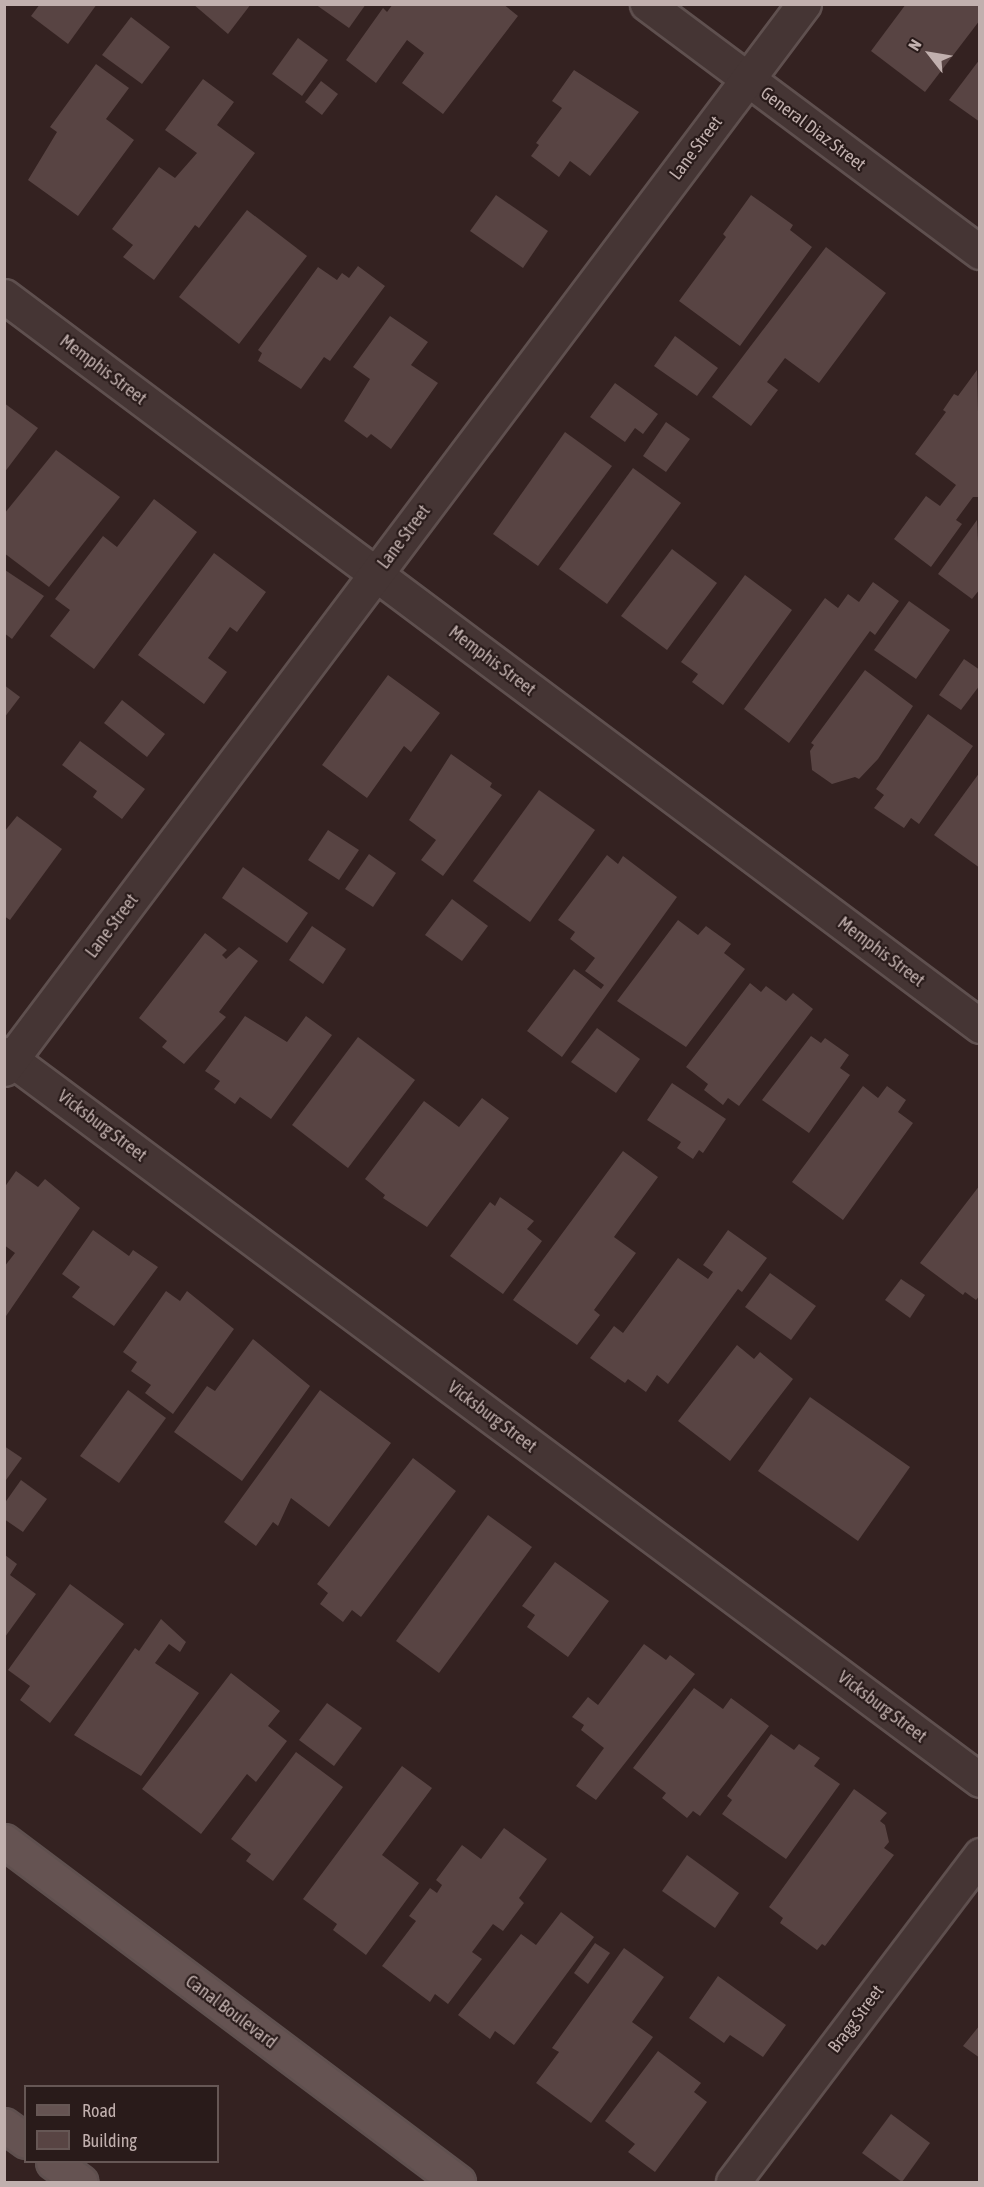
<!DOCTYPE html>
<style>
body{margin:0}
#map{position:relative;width:984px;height:2187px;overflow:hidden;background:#342221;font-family:"Asap Condensed",sans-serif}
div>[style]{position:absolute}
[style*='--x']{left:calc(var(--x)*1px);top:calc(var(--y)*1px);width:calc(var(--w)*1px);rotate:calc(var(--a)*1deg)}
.building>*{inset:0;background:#584443}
.roads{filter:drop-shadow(2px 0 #5f504f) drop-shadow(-2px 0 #5f504f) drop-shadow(0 2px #5f504f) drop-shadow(0 -2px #5f504f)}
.minor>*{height:33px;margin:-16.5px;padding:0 16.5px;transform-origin:16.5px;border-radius:16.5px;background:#453534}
.major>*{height:33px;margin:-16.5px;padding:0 16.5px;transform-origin:16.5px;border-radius:16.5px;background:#655352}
span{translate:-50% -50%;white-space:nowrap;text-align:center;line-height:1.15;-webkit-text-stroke:4.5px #291b1a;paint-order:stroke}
.street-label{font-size:18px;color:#c1b0ae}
.frame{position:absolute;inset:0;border:6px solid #c1b0ae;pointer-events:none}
.legend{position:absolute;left:24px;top:2085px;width:195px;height:78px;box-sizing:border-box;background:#291b1a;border:2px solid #665755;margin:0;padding:8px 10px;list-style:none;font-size:18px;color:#c1b0ae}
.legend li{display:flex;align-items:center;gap:12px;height:30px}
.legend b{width:30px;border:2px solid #665755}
.north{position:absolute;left:900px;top:24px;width:60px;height:60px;-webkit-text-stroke:4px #291b1a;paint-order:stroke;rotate:301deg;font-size:16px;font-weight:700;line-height:24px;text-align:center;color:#c1b0ae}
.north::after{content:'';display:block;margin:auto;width:21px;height:27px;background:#c1b0ae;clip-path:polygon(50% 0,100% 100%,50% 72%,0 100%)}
</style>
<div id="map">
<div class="building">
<i style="clip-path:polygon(40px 4px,97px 4px,68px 44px,31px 16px)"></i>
<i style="clip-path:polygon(193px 4px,251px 4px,228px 34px)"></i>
<i style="clip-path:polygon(315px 4px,366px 4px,349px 28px)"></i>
<i style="clip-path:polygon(393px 4px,503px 4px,518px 16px,443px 114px,402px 83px,424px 53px,407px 40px,376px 83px,346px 60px,383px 8px,387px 12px)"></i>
<i style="clip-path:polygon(906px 4px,980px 4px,980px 20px,925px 92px,871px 51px)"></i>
<i style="clip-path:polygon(131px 17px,170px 47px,142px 84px,102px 55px)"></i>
<i style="clip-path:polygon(298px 38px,328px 60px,302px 96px,272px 74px)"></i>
<i style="clip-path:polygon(980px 59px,980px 122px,949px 100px)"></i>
<i style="clip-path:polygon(96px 64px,129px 88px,106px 119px,134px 140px,78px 216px,28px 180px,57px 132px,50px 127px)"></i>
<i style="clip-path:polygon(574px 70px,639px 112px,590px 176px,570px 161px,559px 177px,531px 156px,539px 145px,536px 143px,562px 108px,552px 101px)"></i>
<i style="clip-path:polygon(203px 79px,234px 102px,217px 125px,255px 153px,199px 228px,195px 225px,154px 280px,123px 257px,133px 245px,112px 229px,159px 167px,175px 178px,197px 153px,165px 130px)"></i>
<i style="clip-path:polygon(321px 81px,338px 94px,322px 115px,305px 102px)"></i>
<i style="clip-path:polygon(496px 195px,548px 231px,523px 268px,470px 231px)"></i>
<i style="clip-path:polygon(751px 195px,793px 225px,790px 230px,812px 247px,740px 346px,679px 301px,726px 237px,723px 234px)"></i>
<i style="clip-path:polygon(247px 210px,307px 256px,239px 344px,179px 297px)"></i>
<i style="clip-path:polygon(826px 247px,886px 293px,819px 383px,785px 358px,767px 382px,778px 390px,751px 426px,712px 397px)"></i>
<i style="clip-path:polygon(358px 266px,385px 286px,330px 361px,324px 357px,301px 389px,258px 361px,262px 353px,258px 350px,318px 267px,337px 280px,342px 273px,349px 278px)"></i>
<i style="clip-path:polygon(390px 316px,428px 342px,411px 365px,438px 383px,391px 449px,371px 434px,367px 438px,344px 421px,370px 379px,353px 367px)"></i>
<i style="clip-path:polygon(675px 336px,718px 368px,697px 396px,654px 366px)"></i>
<i style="clip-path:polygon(977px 370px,980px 497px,973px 497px,956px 520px,962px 524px,931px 567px,894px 539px,926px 496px,940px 506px,956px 485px,915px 454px,946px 412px,943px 410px,954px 394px,958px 396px)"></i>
<i style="clip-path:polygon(615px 383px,658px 414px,643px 434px,635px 428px,625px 442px,590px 417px)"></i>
<i style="clip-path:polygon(4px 403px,38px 428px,4px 473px)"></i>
<i style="clip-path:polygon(666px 422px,690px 439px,666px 472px,643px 456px)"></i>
<i style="clip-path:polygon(565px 432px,612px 466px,538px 566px,493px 534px)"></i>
<i style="clip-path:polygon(56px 450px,120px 497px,49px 587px,4px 553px,4px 514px)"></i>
<i style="clip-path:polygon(633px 468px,681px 503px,607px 604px,559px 569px)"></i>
<i style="clip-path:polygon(154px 499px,197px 532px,94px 669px,50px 636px,70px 610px,55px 599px,103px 536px,117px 547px)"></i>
<i style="clip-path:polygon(977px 520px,980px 589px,972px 599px,938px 574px)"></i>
<i style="clip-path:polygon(672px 549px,717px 583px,667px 650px,621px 616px)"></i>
<i style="clip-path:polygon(214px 553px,266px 592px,237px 632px,230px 627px,208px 658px,227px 672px,204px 704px,138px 655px)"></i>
<i style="clip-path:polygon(5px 570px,44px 596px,12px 639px,4px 633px)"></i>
<i style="clip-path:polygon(745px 575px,792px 610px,723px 705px,692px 682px,698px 674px,681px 662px)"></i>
<i style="clip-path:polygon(873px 582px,899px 601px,875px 635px,870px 631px,789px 743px,744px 709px,825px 598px,838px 608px,848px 594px,859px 602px)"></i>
<i style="clip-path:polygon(909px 601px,950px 630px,916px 679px,874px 650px)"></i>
<i style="clip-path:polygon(964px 659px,980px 670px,980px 685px,961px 710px,939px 695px)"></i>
<i style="clip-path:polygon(865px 670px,913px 706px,878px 759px,859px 779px,855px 777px,832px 784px,812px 770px,810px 751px,814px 745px,811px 743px)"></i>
<i style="clip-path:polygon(388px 675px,440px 713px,411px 752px,404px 746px,367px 798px,322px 765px)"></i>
<i style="clip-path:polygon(4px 685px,20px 697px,4px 718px)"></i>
<i style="clip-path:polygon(122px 700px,165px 734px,147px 757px,104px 723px)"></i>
<i style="clip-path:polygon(928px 714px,973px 746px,919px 824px,911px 818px,904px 828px,874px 808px,884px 795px,876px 789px)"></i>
<i style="clip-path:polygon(80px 741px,145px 789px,122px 819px,93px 797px,97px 791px,62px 765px)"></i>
<i style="clip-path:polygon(451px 754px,492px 783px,490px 787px,502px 795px,443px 876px,421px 860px,436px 840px,409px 820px)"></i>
<i style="clip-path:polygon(980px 772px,980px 868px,934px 835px)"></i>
<i style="clip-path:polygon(539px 790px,595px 830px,530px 922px,473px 881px)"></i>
<i style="clip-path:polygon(17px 816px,62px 849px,10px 920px,4px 916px,4px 832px)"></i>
<i style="clip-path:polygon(328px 830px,359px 850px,339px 880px,308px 860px)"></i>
<i style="clip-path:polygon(369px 854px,396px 873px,373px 907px,345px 889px)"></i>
<i style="clip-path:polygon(607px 855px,618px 864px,623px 856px,677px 897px,562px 1057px,527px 1031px,574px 969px,601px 989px,604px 985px,585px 971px,595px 958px,570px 939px,575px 932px,558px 920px)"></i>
<i style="clip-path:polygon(243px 867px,308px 913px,287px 943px,222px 898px)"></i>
<i style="clip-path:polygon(452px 899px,488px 926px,462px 961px,425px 935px)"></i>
<i style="clip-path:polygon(678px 920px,698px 935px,706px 926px,731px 944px,724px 953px,745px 969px,686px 1047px,617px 1001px)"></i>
<i style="clip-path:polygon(312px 926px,346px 949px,323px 984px,289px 960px)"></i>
<i style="clip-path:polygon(205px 933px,227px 950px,222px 955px,226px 959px,239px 947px,258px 961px,219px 1012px,226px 1017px,184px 1064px,162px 1047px,167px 1041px,139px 1018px)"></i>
<i style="clip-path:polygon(750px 983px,761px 992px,766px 986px,786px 1001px,793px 993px,813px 1009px,739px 1106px,728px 1098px,723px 1105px,704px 1090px,708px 1084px,686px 1067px)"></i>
<i style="clip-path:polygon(245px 1016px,287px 1042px,306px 1016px,332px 1035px,271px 1119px,240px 1097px,235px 1104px,214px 1089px,220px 1081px,205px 1071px)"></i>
<i style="clip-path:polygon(597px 1028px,640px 1059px,616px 1093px,571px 1062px)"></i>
<i style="clip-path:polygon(811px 1036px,821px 1043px,825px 1038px,849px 1055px,840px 1068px,850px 1075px,809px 1133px,762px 1100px)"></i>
<i style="clip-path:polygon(358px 1037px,415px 1080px,348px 1168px,292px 1125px)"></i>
<i style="clip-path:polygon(672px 1083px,726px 1119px,703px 1153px,699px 1150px,693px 1159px,677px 1148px,681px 1142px,647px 1120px)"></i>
<i style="clip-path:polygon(863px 1086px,878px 1098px,887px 1086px,906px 1100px,898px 1112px,913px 1123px,843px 1220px,792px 1182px)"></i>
<i style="clip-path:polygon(482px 1098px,509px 1118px,427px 1227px,383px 1198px,385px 1195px,365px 1179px,424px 1101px,459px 1127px)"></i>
<i style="clip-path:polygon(623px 1151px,658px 1177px,614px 1237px,636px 1253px,594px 1310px,600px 1315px,577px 1345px,513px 1300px)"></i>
<i style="clip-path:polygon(16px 1171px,38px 1187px,45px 1179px,80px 1208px,4px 1319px,4px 1267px,15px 1253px,4px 1245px,4px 1188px)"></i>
<i style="clip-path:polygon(980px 1185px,980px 1295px,976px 1300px,965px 1292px,963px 1295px,920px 1263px)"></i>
<i style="clip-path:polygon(500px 1197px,534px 1221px,527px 1229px,542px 1241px,503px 1294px,450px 1256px,490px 1202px,495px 1206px)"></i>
<i style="clip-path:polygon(93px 1230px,129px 1256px,133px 1250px,158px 1267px,114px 1326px,72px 1297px,80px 1287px,62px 1274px)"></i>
<i style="clip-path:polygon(728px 1230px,767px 1258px,742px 1292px,738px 1289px,668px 1384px,657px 1375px,646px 1392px,628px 1379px,625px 1383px,590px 1358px,614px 1326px,623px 1333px,678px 1258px,708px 1279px,713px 1272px,703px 1265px)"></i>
<i style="clip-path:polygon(770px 1273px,816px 1306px,791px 1340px,745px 1307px)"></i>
<i style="clip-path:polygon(901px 1279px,925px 1295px,910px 1318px,885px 1300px)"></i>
<i style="clip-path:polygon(166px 1291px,180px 1301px,187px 1291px,234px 1329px,173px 1414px,145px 1393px,151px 1385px,131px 1371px,137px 1362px,123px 1352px)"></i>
<i style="clip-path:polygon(253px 1339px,310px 1386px,242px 1481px,174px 1432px,207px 1386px,215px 1391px)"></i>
<i style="clip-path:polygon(737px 1345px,754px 1359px,760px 1352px,793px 1379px,730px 1461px,678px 1421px)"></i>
<i style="clip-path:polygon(128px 1390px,166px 1418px,119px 1483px,80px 1456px)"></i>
<i style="clip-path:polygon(320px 1390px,391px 1443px,329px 1527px,291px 1498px,278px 1526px,273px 1522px,256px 1546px,224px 1522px)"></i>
<i style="clip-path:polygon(810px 1397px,910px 1467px,858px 1541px,758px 1471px)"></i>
<i style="clip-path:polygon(4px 1446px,22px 1458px,6px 1480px,4px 1479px)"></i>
<i style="clip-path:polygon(413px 1458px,456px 1491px,361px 1617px,352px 1610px,343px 1622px,320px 1604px,328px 1593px,317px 1584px)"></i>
<i style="clip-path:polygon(21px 1480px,47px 1499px,23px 1532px,4px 1519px,4px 1504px)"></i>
<i style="clip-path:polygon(488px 1515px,532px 1547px,439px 1673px,396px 1641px)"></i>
<i style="clip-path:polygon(5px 1555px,17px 1564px,10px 1575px,36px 1594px,5px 1637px)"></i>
<i style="clip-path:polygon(555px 1562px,609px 1601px,568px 1657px,527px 1627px,535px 1615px,522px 1606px)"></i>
<i style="clip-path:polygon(70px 1584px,124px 1624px,50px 1723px,20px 1700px,30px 1686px,8px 1670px)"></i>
<i style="clip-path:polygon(161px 1619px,186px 1642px,180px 1652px,169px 1644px,155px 1663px,199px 1693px,141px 1776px,74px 1735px,135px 1648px,139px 1651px)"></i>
<i style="clip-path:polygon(644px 1644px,666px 1660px,670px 1655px,695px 1674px,596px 1800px,576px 1786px,604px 1748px,581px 1730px,584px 1725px,572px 1717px,588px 1697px,598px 1705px)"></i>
<i style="clip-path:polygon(231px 1673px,280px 1711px,268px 1726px,287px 1741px,256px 1782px,247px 1774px,201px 1834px,142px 1789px)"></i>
<i style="clip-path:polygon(694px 1688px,723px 1709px,731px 1698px,769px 1726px,700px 1816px,693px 1811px,687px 1818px,662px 1798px,666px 1793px,633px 1768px)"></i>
<i style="clip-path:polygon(327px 1703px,362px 1728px,334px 1766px,299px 1740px)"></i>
<i style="clip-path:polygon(771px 1734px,794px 1750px,799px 1744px,820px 1758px,814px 1766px,840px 1784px,786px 1859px,722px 1814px,732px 1800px,727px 1796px)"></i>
<i style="clip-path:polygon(296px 1752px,343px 1787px,273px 1881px,246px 1861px,251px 1854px,231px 1839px)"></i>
<i style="clip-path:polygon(402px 1766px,432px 1788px,382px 1855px,419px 1883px,366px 1955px,333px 1930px,337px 1924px,303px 1899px)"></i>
<i style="clip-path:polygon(854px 1789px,887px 1813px,880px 1821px,885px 1825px,889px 1842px,884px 1848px,894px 1855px,825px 1946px,822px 1944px,817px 1950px,780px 1923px,783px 1918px,769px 1907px)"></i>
<i style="clip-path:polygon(504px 1828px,547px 1859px,519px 1898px,524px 1903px,503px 1931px,493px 1924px,472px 1952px,482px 1959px,448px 2004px,435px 1994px,430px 2002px,382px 1966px,416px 1921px,409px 1916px,430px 1888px,437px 1893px,442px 1885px,436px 1880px,462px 1845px,481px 1859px)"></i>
<i style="clip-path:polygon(687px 1855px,739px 1893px,715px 1928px,662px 1891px)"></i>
<i style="clip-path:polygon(561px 1912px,594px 1937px,514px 2045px,495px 2031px,490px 2039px,458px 2015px,521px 1934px,536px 1945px)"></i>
<i style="clip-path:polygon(595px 1943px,610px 1953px,588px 1984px,574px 1973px)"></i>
<i style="clip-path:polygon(624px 1948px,664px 1977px,632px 2022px,653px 2037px,591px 2123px,536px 2083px,559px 2052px,552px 2048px)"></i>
<i style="clip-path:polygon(718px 1976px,786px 2025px,763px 2057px,730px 2035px,724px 2043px,689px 2018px)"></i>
<i style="clip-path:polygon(980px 2025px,980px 2058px,963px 2046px)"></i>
<i style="clip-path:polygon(658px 2051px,701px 2083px,694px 2092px,707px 2102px,655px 2172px,628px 2152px,635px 2144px,605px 2121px)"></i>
<i style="clip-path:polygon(891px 2114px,930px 2143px,902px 2182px,862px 2153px)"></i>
</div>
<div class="roads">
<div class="minor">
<i style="--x:647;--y:4;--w:415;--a:36.7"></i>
<i style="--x:4;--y:296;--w:1219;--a:36.79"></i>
<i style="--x:4;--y:1054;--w:1216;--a:36.64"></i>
<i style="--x:4;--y:1069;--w:1332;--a:-53.09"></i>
<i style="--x:733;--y:2182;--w:410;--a:-52.9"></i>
</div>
<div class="major">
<i style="--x:4;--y:1841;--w:568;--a:36.91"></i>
<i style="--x:4;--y:2125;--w:27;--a:36"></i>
<i style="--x:53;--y:2162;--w:34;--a:36"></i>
</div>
</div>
<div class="street-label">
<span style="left:813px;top:129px;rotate:37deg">General Diaz Street</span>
<span style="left:696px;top:148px;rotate:-53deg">Lane Street</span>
<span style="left:103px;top:370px;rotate:37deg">Memphis Street</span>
<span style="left:404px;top:537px;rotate:-53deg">Lane Street</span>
<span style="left:492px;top:661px;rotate:37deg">Memphis Street</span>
<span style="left:112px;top:926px;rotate:-53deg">Lane Street</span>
<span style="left:881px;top:952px;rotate:37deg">Memphis Street</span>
<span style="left:102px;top:1126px;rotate:37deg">Vicksburg Street</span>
<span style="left:492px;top:1417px;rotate:37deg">Vicksburg Street</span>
<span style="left:882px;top:1707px;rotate:37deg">Vicksburg Street</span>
<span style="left:231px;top:2012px;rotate:37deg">Canal Boulevard</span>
<span style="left:856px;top:2019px;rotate:-53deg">Bragg Street</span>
</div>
<div class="frame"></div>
<ul class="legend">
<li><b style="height:8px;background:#655352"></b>Road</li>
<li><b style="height:16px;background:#584443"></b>Building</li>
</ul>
<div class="north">N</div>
</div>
